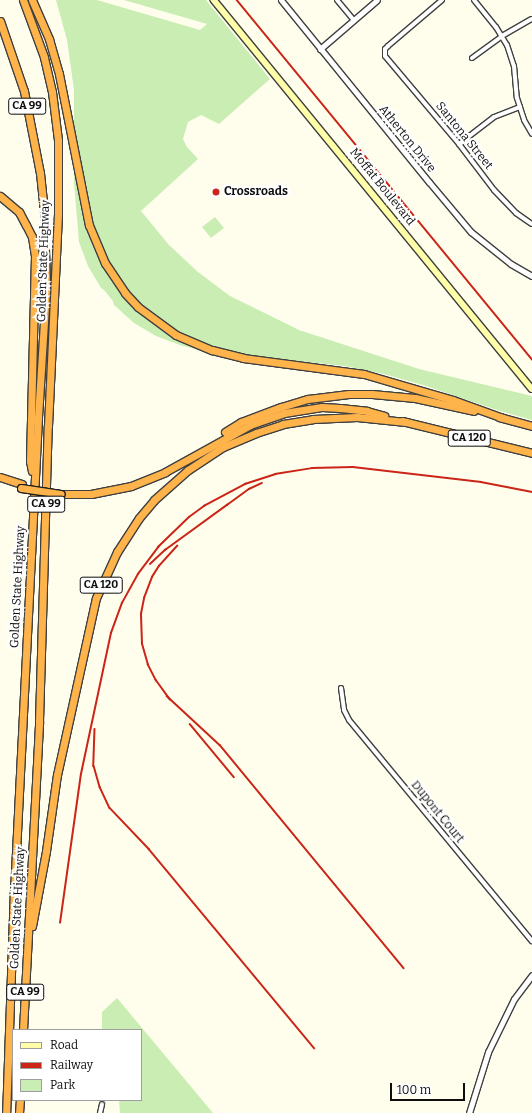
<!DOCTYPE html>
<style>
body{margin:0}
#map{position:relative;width:532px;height:1113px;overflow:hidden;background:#fffeed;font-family:Bitter,serif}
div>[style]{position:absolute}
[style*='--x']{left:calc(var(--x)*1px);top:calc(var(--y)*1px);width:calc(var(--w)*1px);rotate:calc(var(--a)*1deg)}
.green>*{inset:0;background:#caedb3}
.roads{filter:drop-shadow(1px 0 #404040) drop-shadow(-1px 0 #404040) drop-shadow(0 1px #404040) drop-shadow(0 -1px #404040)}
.minor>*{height:4px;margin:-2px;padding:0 2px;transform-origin:2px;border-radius:2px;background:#fff}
.tertiary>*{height:5px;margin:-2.5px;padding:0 2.5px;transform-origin:2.5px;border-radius:2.5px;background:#fff}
.secondary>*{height:5.5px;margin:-2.75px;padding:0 2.75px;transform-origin:2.75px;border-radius:2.75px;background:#feffa8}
.motorway>*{height:7px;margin:-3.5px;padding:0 3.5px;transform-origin:3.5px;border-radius:3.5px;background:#ffb34b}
.rail>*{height:1.5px;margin:-0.75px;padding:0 0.75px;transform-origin:0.75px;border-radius:0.75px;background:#cb2518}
.bridges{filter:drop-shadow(1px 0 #1e1e1e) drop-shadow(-1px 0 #1e1e1e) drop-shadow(0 1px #1e1e1e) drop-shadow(0 -1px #1e1e1e)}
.motorway-bridge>*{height:7px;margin:-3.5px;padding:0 3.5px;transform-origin:3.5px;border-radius:3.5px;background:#ffb34b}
.dots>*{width:11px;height:11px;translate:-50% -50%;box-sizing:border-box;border:2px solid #fff;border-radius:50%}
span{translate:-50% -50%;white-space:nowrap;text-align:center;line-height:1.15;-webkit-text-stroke:4px #fff;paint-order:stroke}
.shield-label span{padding:1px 3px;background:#fff;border:1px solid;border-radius:3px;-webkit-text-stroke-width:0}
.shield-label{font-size:11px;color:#0d0d0d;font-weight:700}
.street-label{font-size:12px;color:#0d0d0d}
.poi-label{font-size:12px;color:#0d0d0d;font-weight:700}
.left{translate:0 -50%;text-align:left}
.legend{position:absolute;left:12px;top:1029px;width:130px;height:72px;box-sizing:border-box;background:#fff;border:1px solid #9e9e9e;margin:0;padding:5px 7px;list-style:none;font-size:12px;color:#0d0d0d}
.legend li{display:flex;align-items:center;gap:8px;height:20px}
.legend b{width:20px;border:1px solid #9e9e9e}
.scale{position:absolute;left:390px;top:1083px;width:75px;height:18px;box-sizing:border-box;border:2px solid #0d0d0d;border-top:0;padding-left:5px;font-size:12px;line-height:14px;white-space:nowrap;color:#0d0d0d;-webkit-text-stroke:3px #fff;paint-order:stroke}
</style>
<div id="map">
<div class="green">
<i style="clip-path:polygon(56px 0,97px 0,200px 30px,207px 24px,124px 0,206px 0,270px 79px,219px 124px,201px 115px,188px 122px,183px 139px,187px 147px,198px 159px,141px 211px,169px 245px,198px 272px,230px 296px,299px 330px,419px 369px,532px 396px,532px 420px,500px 411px,423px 385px,384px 374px,345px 366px,203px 351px,180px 345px,156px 336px,134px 323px,114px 305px,113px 301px,104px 290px,101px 288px,88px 266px,79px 242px,74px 183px,74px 90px,67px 40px)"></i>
<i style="clip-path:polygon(215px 217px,224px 228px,211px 238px,202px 227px)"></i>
<i style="clip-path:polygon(117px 998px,213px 1113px,120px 1113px,119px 1100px,141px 1100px,141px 1030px,102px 1030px,102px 1012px)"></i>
</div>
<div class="roads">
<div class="minor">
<i style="--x:337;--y:0;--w:26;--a:50"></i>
<i style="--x:442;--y:0;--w:71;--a:139.6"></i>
<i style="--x:388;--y:46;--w:4;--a:135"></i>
<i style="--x:385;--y:49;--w:7;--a:90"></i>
<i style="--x:385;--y:56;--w:115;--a:49.9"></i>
<i style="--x:459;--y:144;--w:58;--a:52.7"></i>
<i style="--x:494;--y:190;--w:32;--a:46"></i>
<i style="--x:516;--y:213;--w:19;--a:35"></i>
<i style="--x:474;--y:0;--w:35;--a:51"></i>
<i style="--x:496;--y:27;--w:21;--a:59"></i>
<i style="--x:507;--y:45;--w:22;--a:72"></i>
<i style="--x:514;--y:66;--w:32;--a:85"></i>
<i style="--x:517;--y:98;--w:23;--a:72"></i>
<i style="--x:524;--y:120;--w:16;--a:60"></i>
<i style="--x:472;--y:58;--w:37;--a:-36"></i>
<i style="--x:502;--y:36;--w:34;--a:-30"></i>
<i style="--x:459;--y:144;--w:44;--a:-37.6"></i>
<i style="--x:494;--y:117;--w:28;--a:-21"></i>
<i style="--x:341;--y:688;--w:22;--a:82"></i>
<i style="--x:344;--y:710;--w:11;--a:63"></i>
<i style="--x:349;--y:720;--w:287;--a:50.4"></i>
<i style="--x:100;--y:1113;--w:9;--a:-77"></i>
</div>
<div class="tertiary">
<i style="--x:281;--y:0;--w:235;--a:50.9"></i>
<i style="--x:429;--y:182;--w:65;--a:50"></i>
<i style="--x:471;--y:232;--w:51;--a:38.7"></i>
<i style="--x:511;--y:264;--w:24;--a:30"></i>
<i style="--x:320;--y:49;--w:75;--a:-40.7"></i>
<i style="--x:469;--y:1113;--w:64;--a:-72.7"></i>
<i style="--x:488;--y:1052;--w:59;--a:-63.9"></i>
<i style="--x:514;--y:999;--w:30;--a:-53"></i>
</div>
<div class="secondary">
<i style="--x:214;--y:0;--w:502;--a:50.73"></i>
</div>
<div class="motorway">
<i style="--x:32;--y:0;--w:43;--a:66.4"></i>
<i style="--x:49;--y:39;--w:36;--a:74"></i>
<i style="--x:59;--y:74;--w:154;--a:78.8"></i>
<i style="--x:89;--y:225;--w:41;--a:67.2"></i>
<i style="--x:105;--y:263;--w:36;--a:56"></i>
<i style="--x:125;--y:293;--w:19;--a:47"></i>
<i style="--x:138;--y:307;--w:47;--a:36.4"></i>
<i style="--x:176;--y:335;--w:39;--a:23"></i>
<i style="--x:212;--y:350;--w:32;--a:14"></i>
<i style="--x:243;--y:358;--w:122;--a:7.5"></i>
<i style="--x:364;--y:374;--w:93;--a:16.3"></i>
<i style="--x:453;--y:400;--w:53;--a:19.8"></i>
<i style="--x:0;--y:21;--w:74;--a:71.1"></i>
<i style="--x:24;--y:91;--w:84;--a:79"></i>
<i style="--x:40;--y:173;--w:38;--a:84"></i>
<i style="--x:44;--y:211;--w:79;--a:88.5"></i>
<i style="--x:46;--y:290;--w:128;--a:93.6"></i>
<i style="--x:38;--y:418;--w:471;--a:92.9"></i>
<i style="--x:14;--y:888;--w:225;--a:92"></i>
<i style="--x:0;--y:196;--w:25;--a:40"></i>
<i style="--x:19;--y:212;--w:15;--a:62"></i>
<i style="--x:26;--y:225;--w:13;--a:63"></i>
<i style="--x:32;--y:237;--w:19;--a:81"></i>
<i style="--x:35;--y:256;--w:205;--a:91.4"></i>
<i style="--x:30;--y:461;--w:10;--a:79"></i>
<i style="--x:499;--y:417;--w:34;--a:15"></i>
<i style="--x:402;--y:421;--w:134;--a:13.8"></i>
<i style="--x:225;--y:432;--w:19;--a:-32"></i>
<i style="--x:241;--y:422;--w:43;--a:-20.6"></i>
<i style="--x:281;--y:407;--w:28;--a:-17"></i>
<i style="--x:308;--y:399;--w:41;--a:-7"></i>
<i style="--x:349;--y:394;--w:23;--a:0"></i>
<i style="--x:372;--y:394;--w:43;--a:5.3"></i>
<i style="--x:415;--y:398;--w:60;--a:12.4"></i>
<i style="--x:0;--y:477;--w:23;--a:18"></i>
<i style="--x:61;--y:494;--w:30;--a:0"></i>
<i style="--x:91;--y:494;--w:41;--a:-11.3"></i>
<i style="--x:131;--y:486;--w:37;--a:-22"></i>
<i style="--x:165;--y:472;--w:97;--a:-28.9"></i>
<i style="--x:250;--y:425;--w:36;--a:-19"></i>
<i style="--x:284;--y:413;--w:38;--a:-9"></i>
<i style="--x:322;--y:407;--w:18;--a:3"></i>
<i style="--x:340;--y:408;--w:27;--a:6"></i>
<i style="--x:367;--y:411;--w:18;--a:16"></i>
<i style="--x:32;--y:926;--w:76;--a:-79.4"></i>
<i style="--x:46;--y:851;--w:77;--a:-81.8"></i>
<i style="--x:57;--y:775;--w:181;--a:-77.6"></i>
<i style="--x:96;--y:598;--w:51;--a:-65.5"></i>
<i style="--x:117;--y:552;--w:40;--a:-57.1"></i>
<i style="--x:139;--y:518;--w:23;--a:-50"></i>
<i style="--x:154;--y:500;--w:45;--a:-41.4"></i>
<i style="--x:188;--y:470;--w:42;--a:-33.3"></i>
<i style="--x:223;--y:447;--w:36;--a:-23"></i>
<i style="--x:256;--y:433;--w:28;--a:-18"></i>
<i style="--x:283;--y:424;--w:30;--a:-9"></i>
<i style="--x:313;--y:419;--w:44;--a:-2.6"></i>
<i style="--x:357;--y:417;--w:49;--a:5.8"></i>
<i style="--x:23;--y:1030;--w:309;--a:-87"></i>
<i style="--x:39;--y:721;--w:295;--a:-88.3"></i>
<i style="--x:48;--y:426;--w:212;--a:-87.3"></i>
<i style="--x:58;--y:214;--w:74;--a:-90"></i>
<i style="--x:58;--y:140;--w:48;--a:-97.1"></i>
<i style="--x:52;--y:92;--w:36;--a:-103"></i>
<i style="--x:44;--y:57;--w:61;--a:-110.2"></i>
<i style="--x:19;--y:1113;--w:13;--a:-86"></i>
</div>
</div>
<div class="rail">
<i style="--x:237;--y:0;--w:465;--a:50.6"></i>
<i style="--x:150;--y:564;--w:21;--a:-43"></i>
<i style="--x:165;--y:550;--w:77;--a:-36"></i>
<i style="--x:227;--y:505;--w:27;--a:-36"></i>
<i style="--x:249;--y:489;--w:14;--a:-25"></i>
<i style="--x:167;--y:696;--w:72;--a:42.8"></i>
<i style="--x:220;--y:745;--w:289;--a:50.5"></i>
<i style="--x:170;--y:700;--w:24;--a:-126"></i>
<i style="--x:156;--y:681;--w:18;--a:-117"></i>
<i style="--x:148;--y:665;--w:22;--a:-106"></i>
<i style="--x:142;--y:644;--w:30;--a:-92"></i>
<i style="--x:141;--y:614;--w:16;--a:-79"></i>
<i style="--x:144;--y:598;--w:22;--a:-69"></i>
<i style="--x:152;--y:577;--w:13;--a:-58"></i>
<i style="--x:159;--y:566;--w:27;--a:-48"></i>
<i style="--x:190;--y:724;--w:69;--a:50.3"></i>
<i style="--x:95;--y:729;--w:37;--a:92"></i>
<i style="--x:94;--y:766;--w:22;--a:74"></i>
<i style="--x:100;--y:787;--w:23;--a:65"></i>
<i style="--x:110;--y:808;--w:57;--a:46.4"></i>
<i style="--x:149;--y:849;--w:259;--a:50.3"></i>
<i style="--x:60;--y:923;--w:150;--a:-82"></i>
<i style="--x:81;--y:774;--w:144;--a:-78"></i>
<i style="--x:111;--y:633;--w:32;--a:-70"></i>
<i style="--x:122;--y:603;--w:33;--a:-61"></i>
<i style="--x:138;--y:574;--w:34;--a:-53"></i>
<i style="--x:158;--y:547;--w:43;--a:-44.1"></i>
<i style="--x:189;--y:517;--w:19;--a:-36"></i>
<i style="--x:204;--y:506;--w:47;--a:-28.2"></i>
<i style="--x:245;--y:484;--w:32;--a:-18"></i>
<i style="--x:275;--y:474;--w:37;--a:-9"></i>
<i style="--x:312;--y:468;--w:41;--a:-1.4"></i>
<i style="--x:353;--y:467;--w:129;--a:6.7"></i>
<i style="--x:481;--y:482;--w:52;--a:11.1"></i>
</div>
<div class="bridges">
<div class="motorway-bridge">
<i style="--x:21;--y:488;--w:40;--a:8.5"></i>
</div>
</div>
<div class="dots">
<i style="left:216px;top:192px;background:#cb2518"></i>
</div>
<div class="shield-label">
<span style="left:27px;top:106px">CA 99</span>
<span style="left:469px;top:438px">CA 120</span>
<span style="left:46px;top:504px">CA 99</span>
<span style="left:101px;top:585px">CA 120</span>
<span style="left:25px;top:992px">CA 99</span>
</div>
<div class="street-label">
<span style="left:464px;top:136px;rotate:51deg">Santona Street</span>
<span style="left:407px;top:139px;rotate:51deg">Atherton Drive</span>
<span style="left:382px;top:187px;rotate:51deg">Moffat Boulevard</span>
<span style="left:44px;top:261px;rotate:-88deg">Golden State Highway</span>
<span style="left:18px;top:587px;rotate:-87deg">Golden State Highway</span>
<span style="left:437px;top:812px;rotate:51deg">Dupont Court</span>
<span style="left:18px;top:908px;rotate:-87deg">Golden State Highway</span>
</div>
<div class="poi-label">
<span class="left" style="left:224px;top:192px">Crossroads</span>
</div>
<ul class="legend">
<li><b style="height:5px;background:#feffa8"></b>Road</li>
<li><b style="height:5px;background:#cb2518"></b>Railway</li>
<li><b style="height:11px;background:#caedb3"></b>Park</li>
</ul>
<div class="scale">100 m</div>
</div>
